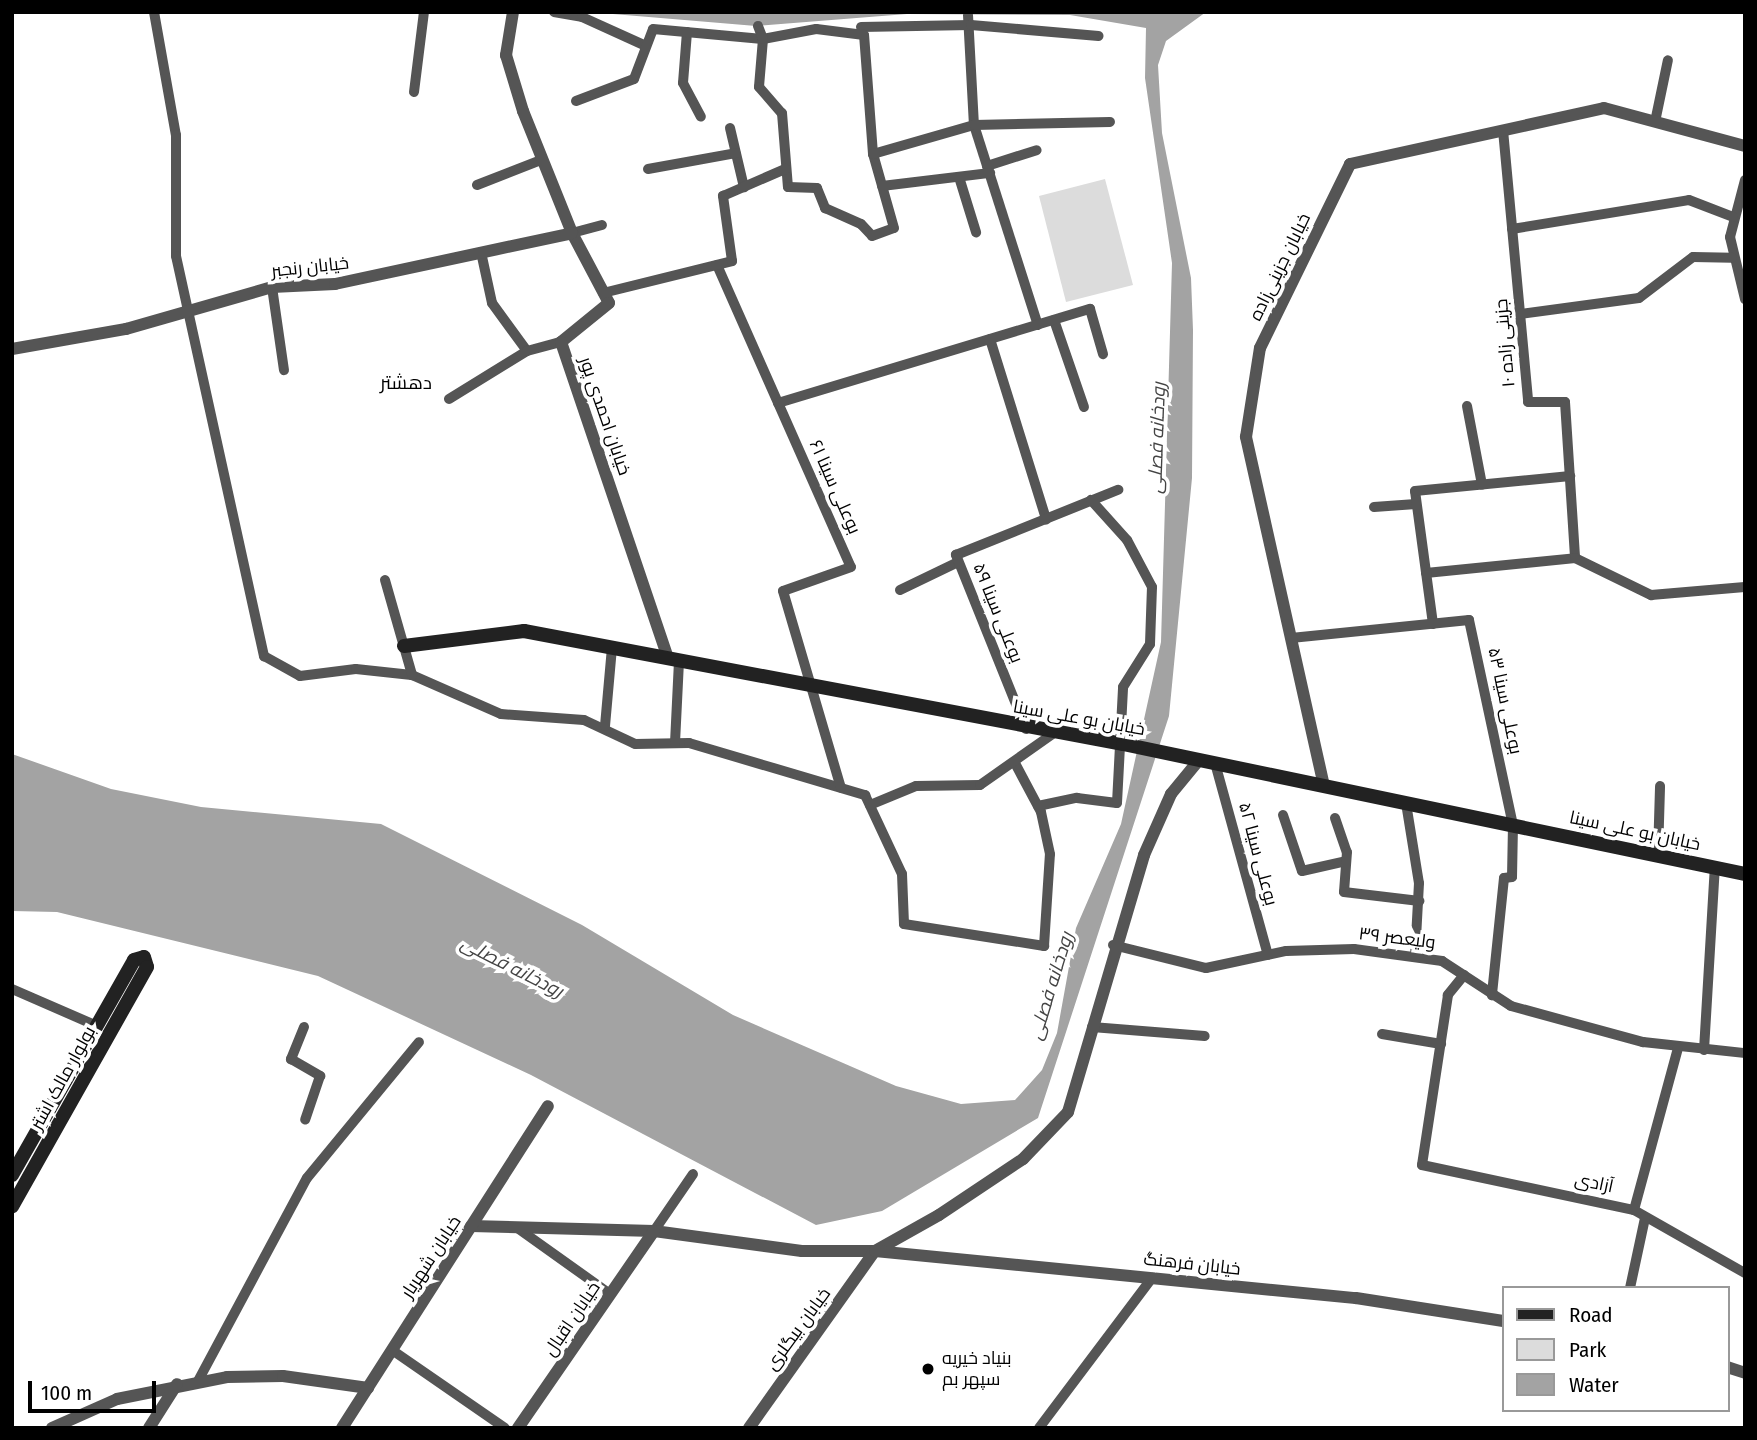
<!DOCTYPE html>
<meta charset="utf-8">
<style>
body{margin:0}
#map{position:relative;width:1757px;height:1440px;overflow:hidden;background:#fff;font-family:"Fira Sans Condensed",Cairo,sans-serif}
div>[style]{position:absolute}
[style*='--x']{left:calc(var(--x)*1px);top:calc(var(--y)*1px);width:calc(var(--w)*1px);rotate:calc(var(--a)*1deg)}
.green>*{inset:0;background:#dcdcdc}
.water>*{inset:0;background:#a3a3a3}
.minor>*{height:10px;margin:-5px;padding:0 5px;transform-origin:5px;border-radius:5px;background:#555}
.tertiary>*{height:12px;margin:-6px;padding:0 6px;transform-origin:6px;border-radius:6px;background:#555}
.secondary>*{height:14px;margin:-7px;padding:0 7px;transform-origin:7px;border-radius:7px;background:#222}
.dots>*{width:19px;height:19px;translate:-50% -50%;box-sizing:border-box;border:4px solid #fff;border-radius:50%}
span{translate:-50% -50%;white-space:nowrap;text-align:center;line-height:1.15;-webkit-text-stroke:7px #fff;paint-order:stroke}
.street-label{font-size:18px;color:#000}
.poi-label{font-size:18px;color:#000}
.left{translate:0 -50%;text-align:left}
.neighbourhood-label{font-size:19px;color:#000}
.water-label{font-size:19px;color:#444;font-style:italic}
.frame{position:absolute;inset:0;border:14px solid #000;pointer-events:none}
.legend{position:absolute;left:1502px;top:1286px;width:228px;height:126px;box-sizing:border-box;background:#fff;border:2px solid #999;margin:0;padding:9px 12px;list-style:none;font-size:21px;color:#000}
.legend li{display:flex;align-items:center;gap:14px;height:35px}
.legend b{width:35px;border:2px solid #999}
.scale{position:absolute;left:28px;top:1381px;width:128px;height:32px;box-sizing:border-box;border:4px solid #000;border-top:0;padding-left:9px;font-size:21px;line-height:24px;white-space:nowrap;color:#000;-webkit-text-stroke:5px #fff;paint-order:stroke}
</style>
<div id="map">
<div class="green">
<i style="clip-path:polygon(1105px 179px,1133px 285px,1066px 302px,1039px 196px)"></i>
</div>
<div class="water">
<i style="clip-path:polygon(589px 12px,1206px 12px,1166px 41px,1158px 65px,1162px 133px,1191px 278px,1193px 330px,1192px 478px,1169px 716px,1038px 1118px,882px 1211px,816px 1225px,531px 1075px,318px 976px,57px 912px,12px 911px,12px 754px,111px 789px,201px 807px,381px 824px,582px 925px,733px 1015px,896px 1086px,961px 1104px,1015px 1100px,1042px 1070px,1057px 1033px,1076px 928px,1121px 824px,1161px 642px,1172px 263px,1145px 78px,1146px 28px,1070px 15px,907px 14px,756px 26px)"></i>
</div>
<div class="minor">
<i style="--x:154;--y:12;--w:125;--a:79.9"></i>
<i style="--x:176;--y:135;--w:121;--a:90"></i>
<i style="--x:176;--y:256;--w:410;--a:77.6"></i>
<i style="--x:264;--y:656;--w:41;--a:29.1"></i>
<i style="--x:300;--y:676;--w:56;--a:-7.1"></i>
<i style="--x:356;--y:669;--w:56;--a:6.1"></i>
<i style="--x:412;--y:675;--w:97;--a:23.7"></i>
<i style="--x:501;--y:714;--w:83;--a:4.1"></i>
<i style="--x:584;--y:720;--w:56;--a:25.2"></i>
<i style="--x:635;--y:744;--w:54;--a:-1.1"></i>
<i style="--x:689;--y:743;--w:184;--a:16.5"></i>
<i style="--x:865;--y:795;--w:87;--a:64.9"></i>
<i style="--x:902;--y:874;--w:50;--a:87.7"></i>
<i style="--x:904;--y:924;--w:142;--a:8.9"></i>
<i style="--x:1044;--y:946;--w:92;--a:-86.3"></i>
<i style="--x:1050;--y:854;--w:43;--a:-102.1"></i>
<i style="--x:1041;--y:812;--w:55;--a:-118"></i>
<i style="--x:554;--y:12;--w:28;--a:10"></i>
<i style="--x:582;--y:17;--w:70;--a:24.4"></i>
<i style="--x:968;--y:15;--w:110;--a:86.9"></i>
<i style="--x:974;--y:125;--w:210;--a:72.3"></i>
<i style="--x:861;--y:27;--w:110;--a:-1"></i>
<i style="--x:971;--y:25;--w:128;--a:4.9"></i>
<i style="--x:687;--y:32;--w:51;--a:94.5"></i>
<i style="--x:683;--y:83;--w:38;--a:62"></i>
<i style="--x:414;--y:92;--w:81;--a:-82.9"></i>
<i style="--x:576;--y:101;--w:62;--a:-20.8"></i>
<i style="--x:634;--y:79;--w:53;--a:-69.2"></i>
<i style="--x:653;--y:29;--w:110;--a:5.2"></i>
<i style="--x:763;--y:39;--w:48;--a:94.8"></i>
<i style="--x:759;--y:87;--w:35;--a:49"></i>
<i style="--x:782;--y:113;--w:74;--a:85.4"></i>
<i style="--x:788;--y:187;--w:29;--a:2"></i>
<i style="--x:817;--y:188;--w:22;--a:68"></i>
<i style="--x:825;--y:208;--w:39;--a:24"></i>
<i style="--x:861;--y:224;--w:16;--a:47"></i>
<i style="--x:872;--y:236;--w:23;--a:-20"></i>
<i style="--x:894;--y:228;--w:77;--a:-105.8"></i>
<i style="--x:873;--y:154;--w:119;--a:-94.3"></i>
<i style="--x:864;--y:35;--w:48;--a:-172.9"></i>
<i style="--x:816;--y:29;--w:54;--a:169.3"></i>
<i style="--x:763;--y:39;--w:14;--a:-111"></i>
<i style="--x:1655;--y:122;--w:63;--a:-78.2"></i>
<i style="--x:730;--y:128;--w:61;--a:76.7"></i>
<i style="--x:1503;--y:130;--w:273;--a:84.7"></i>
<i style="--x:1528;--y:402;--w:37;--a:0"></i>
<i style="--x:1565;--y:402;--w:156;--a:86.3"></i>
<i style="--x:873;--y:154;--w:105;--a:-16"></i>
<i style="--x:974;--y:125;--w:136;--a:-1.3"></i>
<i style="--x:987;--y:166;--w:52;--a:-17.7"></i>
<i style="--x:648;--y:169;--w:89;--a:-10.3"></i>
<i style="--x:959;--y:177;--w:58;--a:72.8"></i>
<i style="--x:1745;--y:180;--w:59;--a:104.7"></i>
<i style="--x:1730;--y:237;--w:64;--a:76.4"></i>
<i style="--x:477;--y:185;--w:69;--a:-21.3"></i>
<i style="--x:882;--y:186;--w:109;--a:-6.9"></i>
<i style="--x:1512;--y:229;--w:179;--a:-9.3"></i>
<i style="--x:1689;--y:200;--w:47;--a:21.1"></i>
<i style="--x:572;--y:233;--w:31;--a:-15"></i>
<i style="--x:481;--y:252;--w:52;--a:77.8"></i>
<i style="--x:492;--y:303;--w:59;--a:53.9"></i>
<i style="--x:717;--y:265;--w:330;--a:66.1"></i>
<i style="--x:851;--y:567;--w:72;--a:160.6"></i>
<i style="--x:783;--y:591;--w:205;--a:73.6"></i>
<i style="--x:272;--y:287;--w:84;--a:81.8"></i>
<i style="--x:603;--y:293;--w:133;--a:-13.9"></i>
<i style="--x:732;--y:261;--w:66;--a:-97.9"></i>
<i style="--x:723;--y:196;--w:68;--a:-23.5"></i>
<i style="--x:1520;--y:314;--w:120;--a:-7.7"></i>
<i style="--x:1639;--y:298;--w:68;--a:-37.2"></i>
<i style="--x:1693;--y:257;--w:39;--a:1"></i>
<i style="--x:1054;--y:320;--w:92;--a:71"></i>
<i style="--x:990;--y:339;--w:189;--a:72.7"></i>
<i style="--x:449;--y:399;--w:92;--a:-31.6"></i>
<i style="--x:527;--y:351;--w:35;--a:-15"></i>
<i style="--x:778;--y:403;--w:326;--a:-16.8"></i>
<i style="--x:1090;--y:309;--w:47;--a:73.9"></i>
<i style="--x:1467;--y:406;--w:80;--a:79.2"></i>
<i style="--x:1374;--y:507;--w:42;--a:-4.1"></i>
<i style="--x:1426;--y:573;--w:150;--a:-5.7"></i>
<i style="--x:1575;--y:558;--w:85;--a:26"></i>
<i style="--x:1651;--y:595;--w:94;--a:-4.9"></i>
<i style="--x:385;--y:580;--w:99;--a:74.1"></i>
<i style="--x:900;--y:590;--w:64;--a:-25.8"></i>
<i style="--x:1433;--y:624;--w:134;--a:-97.7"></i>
<i style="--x:1415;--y:491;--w:156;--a:-5.5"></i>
<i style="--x:1291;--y:638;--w:179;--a:-5.8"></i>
<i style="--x:1469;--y:620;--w:210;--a:77.9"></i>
<i style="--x:1513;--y:825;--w:52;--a:91.1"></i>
<i style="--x:1512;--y:877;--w:8;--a:173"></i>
<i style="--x:1504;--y:878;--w:118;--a:95.9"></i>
<i style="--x:605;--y:726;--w:79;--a:-84.9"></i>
<i style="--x:1026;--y:729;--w:188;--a:-111.9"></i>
<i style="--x:956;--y:555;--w:175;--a:-21.9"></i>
<i style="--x:675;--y:743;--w:83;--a:-87.2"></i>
<i style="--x:1215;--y:763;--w:199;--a:74.6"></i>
<i style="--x:1406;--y:803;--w:81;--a:80.8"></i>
<i style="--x:1419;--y:883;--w:74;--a:93.1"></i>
<i style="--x:870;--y:805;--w:50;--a:-22.4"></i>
<i style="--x:916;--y:786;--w:64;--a:-0.9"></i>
<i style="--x:980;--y:785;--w:90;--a:-35.1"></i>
<i style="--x:1038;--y:806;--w:40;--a:-12"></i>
<i style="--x:1077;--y:798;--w:40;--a:7.1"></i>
<i style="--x:1117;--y:803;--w:116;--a:-87"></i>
<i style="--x:1123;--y:687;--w:51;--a:-57.9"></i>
<i style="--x:1150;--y:644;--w:57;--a:-88"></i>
<i style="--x:1152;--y:587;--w:53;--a:-118"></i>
<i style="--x:1127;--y:540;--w:54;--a:-132"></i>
<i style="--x:1283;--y:815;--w:59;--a:71.3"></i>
<i style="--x:1302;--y:871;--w:45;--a:-12.8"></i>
<i style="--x:1335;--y:818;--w:36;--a:71"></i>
<i style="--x:1347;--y:852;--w:40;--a:94.3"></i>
<i style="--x:1344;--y:892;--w:76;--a:6.8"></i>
<i style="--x:1658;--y:855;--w:69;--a:-88.3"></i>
<i style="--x:1113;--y:945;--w:96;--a:13.9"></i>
<i style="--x:1206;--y:968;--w:82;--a:-12"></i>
<i style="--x:1286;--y:951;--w:68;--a:-1.7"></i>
<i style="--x:1354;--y:949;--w:89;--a:7.8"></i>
<i style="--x:1442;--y:961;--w:82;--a:33.1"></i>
<i style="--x:1511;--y:1006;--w:137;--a:15.3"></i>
<i style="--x:1643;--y:1042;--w:103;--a:6.2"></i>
<i style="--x:1464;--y:975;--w:26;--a:129"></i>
<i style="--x:1448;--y:995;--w:172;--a:98.7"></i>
<i style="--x:1422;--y:1165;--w:217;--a:12"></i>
<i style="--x:1634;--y:1210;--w:128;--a:29.6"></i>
<i style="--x:12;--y:989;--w:93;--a:23.5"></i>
<i style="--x:304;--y:1027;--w:35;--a:112"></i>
<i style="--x:291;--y:1059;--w:34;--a:30"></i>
<i style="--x:320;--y:1076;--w:46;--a:108.8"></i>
<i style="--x:1092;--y:1027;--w:113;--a:4.6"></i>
<i style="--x:1382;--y:1034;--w:60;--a:9.6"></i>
<i style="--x:1704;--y:1050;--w:183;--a:-86.6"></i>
<i style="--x:1634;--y:1210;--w:168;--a:-74.8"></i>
<i style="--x:516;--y:1227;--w:115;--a:35.5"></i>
<i style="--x:654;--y:1231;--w:69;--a:-55.6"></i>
<i style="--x:1630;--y:1288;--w:72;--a:-77.9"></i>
<i style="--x:392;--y:1350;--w:137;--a:34.6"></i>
<i style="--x:198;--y:1381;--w:230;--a:-61.8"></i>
<i style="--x:307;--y:1178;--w:176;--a:-50.5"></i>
<i style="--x:1039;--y:1428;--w:188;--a:-53"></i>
</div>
<div class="tertiary">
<i style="--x:513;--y:12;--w:44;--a:99.2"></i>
<i style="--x:506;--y:55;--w:59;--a:73.1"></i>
<i style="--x:523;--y:111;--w:131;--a:68.1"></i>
<i style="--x:572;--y:233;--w:79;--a:62.1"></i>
<i style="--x:609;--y:303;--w:62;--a:140.9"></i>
<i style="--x:561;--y:342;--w:334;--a:71.3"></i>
<i style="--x:12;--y:349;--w:116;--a:-10"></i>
<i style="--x:126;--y:329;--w:152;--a:-16"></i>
<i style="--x:272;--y:287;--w:63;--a:-2.7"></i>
<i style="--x:335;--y:284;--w:242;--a:-12.1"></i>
<i style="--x:1324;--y:786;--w:358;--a:-102.6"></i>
<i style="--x:1246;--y:437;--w:90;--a:-81.1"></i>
<i style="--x:1260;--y:348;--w:205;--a:-63.9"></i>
<i style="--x:1350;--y:164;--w:260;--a:-12.4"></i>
<i style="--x:1604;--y:108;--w:146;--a:15.1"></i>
<i style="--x:471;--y:1226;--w:183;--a:1.6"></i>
<i style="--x:654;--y:1231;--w:149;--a:7.7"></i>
<i style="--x:802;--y:1251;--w:73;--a:0"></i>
<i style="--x:875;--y:1251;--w:73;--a:-29.4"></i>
<i style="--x:939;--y:1215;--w:101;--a:-33.7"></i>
<i style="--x:1023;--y:1159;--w:65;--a:-46.2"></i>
<i style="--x:1068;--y:1112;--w:268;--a:-73.5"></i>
<i style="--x:1144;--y:855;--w:67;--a:-66.1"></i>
<i style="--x:1171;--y:794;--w:44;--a:-50.5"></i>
<i style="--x:1727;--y:1367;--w:19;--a:18"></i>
<i style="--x:52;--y:1428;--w:71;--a:-24"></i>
<i style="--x:117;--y:1399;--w:112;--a:-11.3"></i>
<i style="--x:227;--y:1377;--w:56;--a:-1"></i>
<i style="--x:283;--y:1376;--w:86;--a:8"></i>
<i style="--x:149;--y:1428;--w:52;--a:-57.5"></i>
<i style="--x:342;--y:1428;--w:382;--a:-57.4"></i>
<i style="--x:518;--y:1428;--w:239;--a:-55.4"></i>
<i style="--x:749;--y:1428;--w:217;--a:-54.6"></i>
<i style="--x:875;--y:1251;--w:483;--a:5.6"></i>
<i style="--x:1356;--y:1298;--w:149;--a:8.9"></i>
</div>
<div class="secondary">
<i style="--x:404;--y:646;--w:121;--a:-7.1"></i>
<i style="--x:524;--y:631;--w:610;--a:10.68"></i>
<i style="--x:1123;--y:744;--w:635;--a:11.81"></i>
<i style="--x:12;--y:1175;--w:247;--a:-60.4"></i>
<i style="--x:134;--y:960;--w:10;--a:-17"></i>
<i style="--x:144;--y:957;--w:10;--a:73"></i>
<i style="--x:147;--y:967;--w:275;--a:119.4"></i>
</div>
<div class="dots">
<i style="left:928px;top:1369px;background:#000"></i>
</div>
<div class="street-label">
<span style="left:310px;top:267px;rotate:-6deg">خیابان رنجبر</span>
<span style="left:1280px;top:267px;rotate:-64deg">خیابان جزینی‌زاده</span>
<span style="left:1505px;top:343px;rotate:-95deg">جزینی زاده ۱۰</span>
<span style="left:605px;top:416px;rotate:71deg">خیابان احمدی پور</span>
<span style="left:835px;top:487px;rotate:66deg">بوعلی سینا ۶۱</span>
<span style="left:998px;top:613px;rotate:68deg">بوعلی سینا ۵۹</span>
<span style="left:1505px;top:701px;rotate:78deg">بوعلی سینا ۵۳</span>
<span style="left:1079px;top:718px;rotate:10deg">خیابان بو علی سینا</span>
<span style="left:1635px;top:831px;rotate:12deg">خیابان بو علی سینا</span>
<span style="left:1258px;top:854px;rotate:75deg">بوعلی سینا ۵۲</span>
<span style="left:1397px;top:938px;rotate:7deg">ولیعصر ۳۹</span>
<span style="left:63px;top:1078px;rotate:-61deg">بولوار مالک اشتر</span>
<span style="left:1594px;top:1183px;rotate:12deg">آزادی</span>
<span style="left:431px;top:1257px;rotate:-57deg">خیابان شهریار</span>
<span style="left:1192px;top:1264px;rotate:6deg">خیابان فرهنگ</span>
<span style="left:572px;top:1319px;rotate:-56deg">خیابان اقبال</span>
<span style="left:798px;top:1329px;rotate:-54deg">خیابان بیگلری</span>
</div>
<div class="poi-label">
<span class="left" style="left:942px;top:1369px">بنیاد خیریه<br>سپهر بم</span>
</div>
<div class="neighbourhood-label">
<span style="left:406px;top:383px">دهشتر</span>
</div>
<div class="water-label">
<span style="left:1157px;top:438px;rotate:-88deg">رودخانه فصلی</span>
<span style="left:512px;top:967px;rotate:27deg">رودخانه فصلی</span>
<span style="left:1051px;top:986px;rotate:-73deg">رودخانه فصلی</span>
</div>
<div class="frame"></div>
<ul class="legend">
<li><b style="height:9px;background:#222"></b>Road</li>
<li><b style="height:19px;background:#dcdcdc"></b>Park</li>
<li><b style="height:19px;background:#a3a3a3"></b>Water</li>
</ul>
<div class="scale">100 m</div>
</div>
